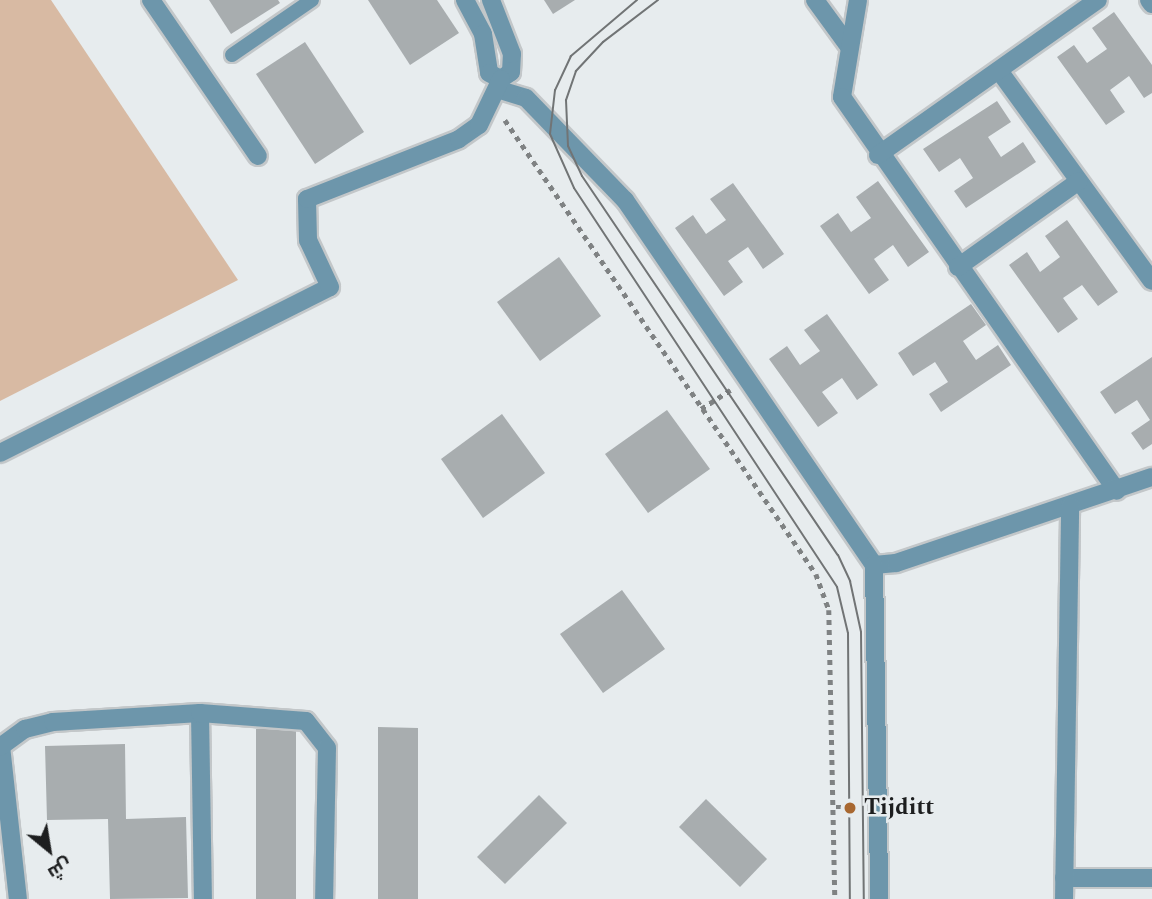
<!DOCTYPE html>
<meta charset="utf-8">
<style>
body{margin:0}
#map{position:relative;width:1152px;height:899px;overflow:hidden;background:#e7ecee;font-family:Spectral,Cairo,serif}
div>[style]{position:absolute}
[style*='--x']{left:calc(var(--x)*1px);top:calc(var(--y)*1px);width:calc(var(--w)*1px);rotate:calc(var(--a)*1deg)}
.green>*{inset:0;background:#d8baa3}
.building>*{inset:0;background:#a8adaf}
.path>*{height:4.5px;margin-top:-2.25px;transform-origin:0;background:repeating-linear-gradient(90deg,#7f8283 0 5px,transparent 0 10px)}
.roads{filter:drop-shadow(2px 0 #c3c7c9) drop-shadow(-2px 0 #c3c7c9) drop-shadow(0 2px #c3c7c9) drop-shadow(0 -2px #c3c7c9)}
.service>*{height:14px;margin:-7px;padding:0 7px;transform-origin:7px;border-radius:7px;background:#6d96ab}
.minor>*{height:18px;margin:-9px;padding:0 9px;transform-origin:9px;border-radius:9px;background:#6d96ab}
.tram>*{height:2px;margin:-1px;padding:0 1px;transform-origin:1px;border-radius:1px;background:#717475}
.dots>*{width:19px;height:19px;translate:-50% -50%;box-sizing:border-box;border:4px solid #e7ecee;border-radius:50%}
span{translate:-50% -50%;white-space:nowrap;text-align:center;line-height:1.15;-webkit-text-stroke:5px #e7ecee;paint-order:stroke}
.poi-label{font-size:23px;color:#1d1e1f;font-weight:700}
.left{translate:0 -50%;text-align:left}
.north{position:absolute;left:14px;top:815px;width:70px;height:70px;-webkit-text-stroke:5px #e7ecee;paint-order:stroke;rotate:150deg;font-size:19px;font-weight:700;line-height:28px;text-align:center;color:#1d1e1f}
.north::after{content:'';display:block;margin:auto;width:24px;height:32px;background:#1d1e1f;clip-path:polygon(50% 0,100% 100%,50% 72%,0 100%)}
</style>
<div id="map">
<div class="green">
<i style="clip-path:polygon(0 0,51px 0,238px 280px,0 401px)"></i>
</div>
<div class="building">
<i style="clip-path:polygon(209px 0,278px 0,280px 3px,231px 34px)"></i>
<i style="clip-path:polygon(368px 0,437px 0,459px 33px,410px 65px)"></i>
<i style="clip-path:polygon(544px 0,575px 0,553px 14px)"></i>
<i style="clip-path:polygon(1114px 12px,1152px 65px,1152px 93px,1144px 98px,1129px 76px,1110px 90px,1125px 112px,1106px 125px,1057px 57px,1074px 45px,1087px 63px,1107px 49px,1092px 28px)"></i>
<i style="clip-path:polygon(305px 42px,364px 132px,315px 164px,256px 74px)"></i>
<i style="clip-path:polygon(997px 101px,1011px 122px,988px 137px,1001px 157px,1023px 142px,1036px 162px,966px 208px,954px 191px,973px 178px,960px 158px,939px 172px,923px 149px)"></i>
<i style="clip-path:polygon(878px 181px,929px 252px,908px 267px,893px 245px,874px 259px,889px 280px,869px 294px,820px 226px,838px 213px,851px 232px,871px 218px,856px 197px)"></i>
<i style="clip-path:polygon(733px 183px,784px 254px,763px 269px,748px 247px,728px 261px,743px 282px,724px 296px,675px 228px,693px 215px,706px 234px,726px 220px,710px 199px)"></i>
<i style="clip-path:polygon(1067px 220px,1118px 292px,1098px 306px,1082px 285px,1063px 298px,1078px 319px,1058px 333px,1009px 265px,1027px 252px,1040px 272px,1060px 257px,1045px 236px)"></i>
<i style="clip-path:polygon(559px 257px,601px 316px,540px 361px,497px 302px)"></i>
<i style="clip-path:polygon(971px 304px,986px 325px,963px 341px,976px 360px,998px 345px,1011px 365px,941px 412px,929px 394px,948px 382px,935px 362px,913px 376px,898px 353px)"></i>
<i style="clip-path:polygon(827px 314px,878px 385px,857px 400px,842px 378px,822px 392px,838px 413px,818px 427px,769px 359px,787px 346px,800px 365px,820px 351px,804px 330px)"></i>
<i style="clip-path:polygon(1152px 357px,1152px 444px,1143px 450px,1131px 433px,1150px 420px,1137px 400px,1115px 414px,1100px 392px)"></i>
<i style="clip-path:polygon(667px 410px,710px 469px,648px 513px,605px 454px)"></i>
<i style="clip-path:polygon(502px 414px,545px 473px,483px 518px,441px 459px)"></i>
<i style="clip-path:polygon(622px 590px,665px 649px,603px 693px,560px 634px)"></i>
<i style="clip-path:polygon(378px 727px,418px 728px,418px 899px,378px 899px)"></i>
<i style="clip-path:polygon(256px 729px,296px 729px,296px 899px,256px 899px)"></i>
<i style="clip-path:polygon(125px 744px,126px 819px,186px 817px,188px 898px,110px 899px,108px 819px,47px 820px,45px 746px)"></i>
<i style="clip-path:polygon(539px 795px,567px 823px,505px 884px,477px 857px)"></i>
<i style="clip-path:polygon(706px 799px,767px 859px,740px 887px,679px 827px)"></i>
</div>
<div class="path">
<i style="--x:505;--y:120;--w:550;--a:55.59"></i>
<i style="--x:816;--y:574;--w:38;--a:70"></i>
<i style="--x:829;--y:610;--w:289;--a:88.8"></i>
<i style="--x:701;--y:409;--w:35;--a:-33"></i>
<i style="--x:836;--y:807;--w:20;--a:0"></i>
</div>
<div class="roads">
<div class="service">
<i style="--x:232;--y:55;--w:97;--a:-34.5"></i>
</div>
<div class="minor">
<i style="--x:151;--y:0;--w:189;--a:55.6"></i>
<i style="--x:465;--y:0;--w:38;--a:62"></i>
<i style="--x:483;--y:34;--w:39;--a:81"></i>
<i style="--x:489;--y:73;--w:13;--a:27"></i>
<i style="--x:501;--y:79;--w:12;--a:-35"></i>
<i style="--x:511;--y:72;--w:18;--a:-87"></i>
<i style="--x:512;--y:54;--w:58;--a:-111.3"></i>
<i style="--x:815;--y:0;--w:59;--a:53.9"></i>
<i style="--x:858;--y:0;--w:98;--a:99.4"></i>
<i style="--x:842;--y:97;--w:480;--a:55.1"></i>
<i style="--x:1149;--y:0;--w:5;--a:53"></i>
<i style="--x:1000;--y:72;--w:258;--a:54"></i>
<i style="--x:500;--y:90;--w:27;--a:17"></i>
<i style="--x:526;--y:98;--w:142;--a:45.9"></i>
<i style="--x:625;--y:200;--w:442;--a:55.7"></i>
<i style="--x:874;--y:565;--w:22;--a:-5"></i>
<i style="--x:896;--y:563;--w:270;--a:-18.6"></i>
<i style="--x:878;--y:155;--w:269;--a:-35.2"></i>
<i style="--x:958;--y:267;--w:148;--a:-35.4"></i>
<i style="--x:0;--y:453;--w:369;--a:-26.7"></i>
<i style="--x:330;--y:287;--w:52;--a:-115.1"></i>
<i style="--x:308;--y:240;--w:41;--a:-91.4"></i>
<i style="--x:307;--y:199;--w:163;--a:-21.5"></i>
<i style="--x:459;--y:139;--w:24;--a:-35"></i>
<i style="--x:479;--y:125;--w:51;--a:-64.4"></i>
<i style="--x:874;--y:565;--w:334;--a:89.1"></i>
<i style="--x:200;--y:713;--w:186;--a:89.1"></i>
<i style="--x:1;--y:746;--w:154;--a:83.7"></i>
<i style="--x:0;--y:747;--w:31;--a:-36"></i>
<i style="--x:25;--y:729;--w:29;--a:-14"></i>
<i style="--x:53;--y:722;--w:147;--a:-3.5"></i>
<i style="--x:200;--y:713;--w:106;--a:4.3"></i>
<i style="--x:306;--y:721;--w:34;--a:52"></i>
<i style="--x:327;--y:748;--w:151;--a:91.1"></i>
<i style="--x:1064;--y:878;--w:88;--a:0"></i>
<i style="--x:1064;--y:899;--w:393;--a:-89.1"></i>
</div>
</div>
<div class="tram">
<i style="--x:637;--y:0;--w:87;--a:139.7"></i>
<i style="--x:571;--y:56;--w:38;--a:115"></i>
<i style="--x:555;--y:90;--w:44;--a:96.5"></i>
<i style="--x:550;--y:134;--w:59;--a:66"></i>
<i style="--x:574;--y:188;--w:478;--a:56.6"></i>
<i style="--x:837;--y:587;--w:47;--a:76.6"></i>
<i style="--x:848;--y:633;--w:266;--a:89.6"></i>
<i style="--x:658;--y:0;--w:69;--a:142.6"></i>
<i style="--x:603;--y:42;--w:40;--a:133"></i>
<i style="--x:576;--y:71;--w:31;--a:109"></i>
<i style="--x:566;--y:100;--w:46;--a:87.5"></i>
<i style="--x:568;--y:146;--w:33;--a:65"></i>
<i style="--x:582;--y:176;--w:457;--a:56"></i>
<i style="--x:838;--y:555;--w:29;--a:65"></i>
<i style="--x:850;--y:581;--w:52;--a:77.8"></i>
<i style="--x:861;--y:632;--w:267;--a:89.4"></i>
</div>
<div class="dots">
<i style="left:850px;top:808px;background:#a86831"></i>
</div>
<div class="poi-label">
<span class="left" style="left:864px;top:808px">Tijditt</span>
</div>
<div class="north">ش</div>
</div>
